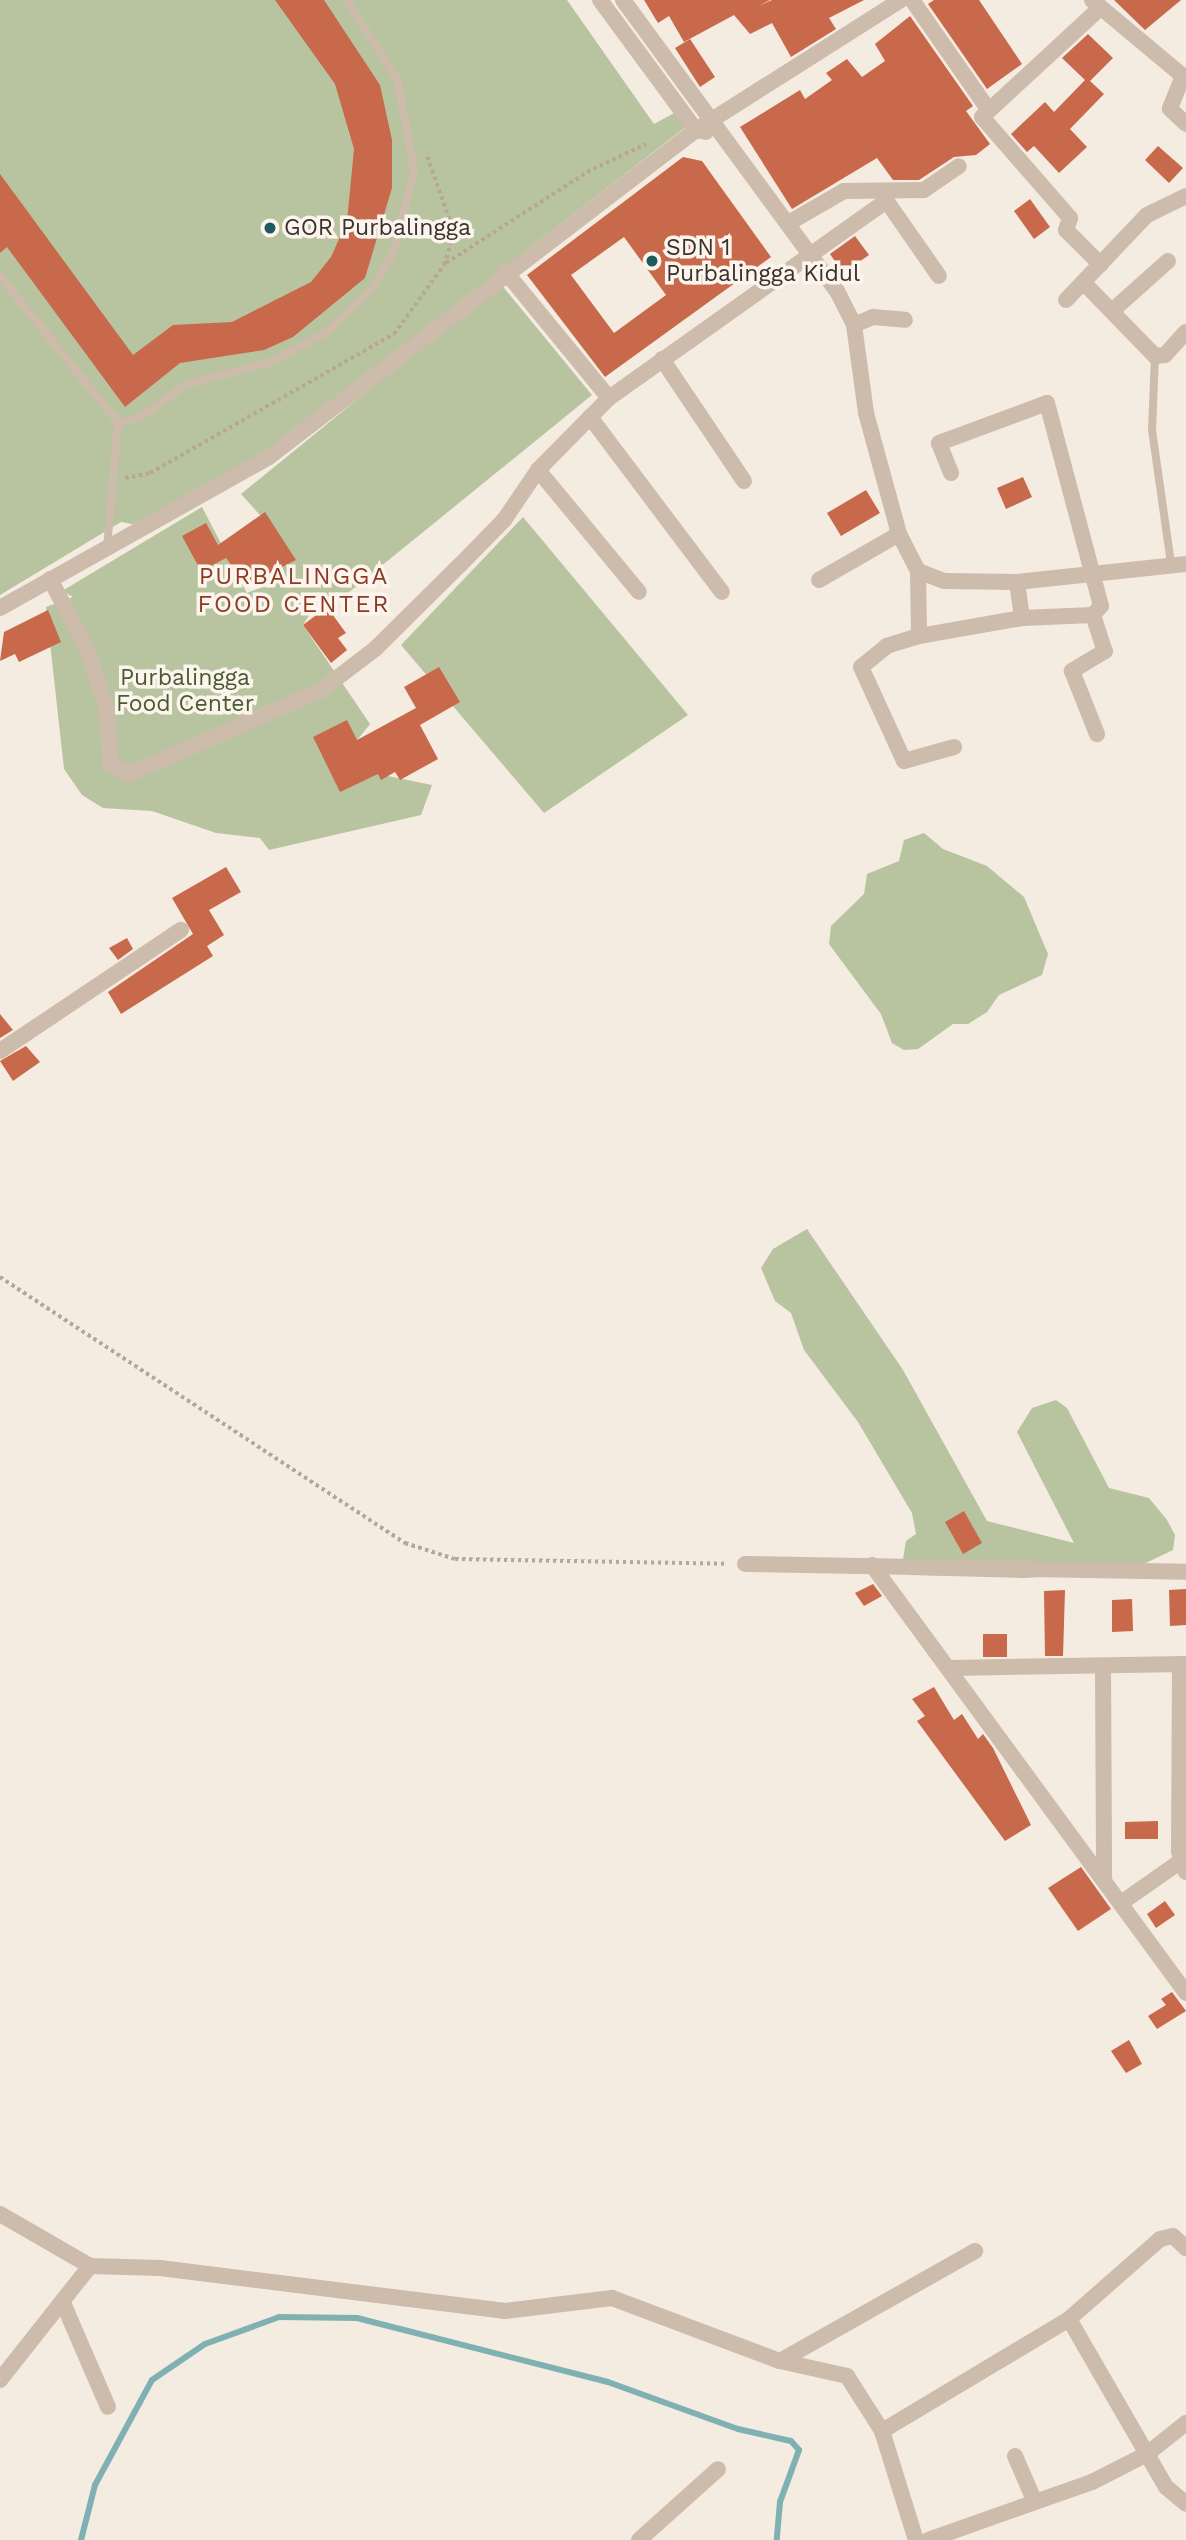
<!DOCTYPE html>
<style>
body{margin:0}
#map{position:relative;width:1186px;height:2540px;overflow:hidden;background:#f4ebe1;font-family:"Work Sans",sans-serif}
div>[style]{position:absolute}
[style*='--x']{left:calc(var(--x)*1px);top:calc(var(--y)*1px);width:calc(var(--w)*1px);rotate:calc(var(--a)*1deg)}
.green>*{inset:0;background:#b8c4a0}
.stream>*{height:6px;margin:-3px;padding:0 3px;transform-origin:3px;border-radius:3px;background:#7fb0b2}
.building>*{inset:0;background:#c8694b}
.path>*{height:3.5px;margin-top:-1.75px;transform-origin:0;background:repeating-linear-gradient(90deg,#b9a596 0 3.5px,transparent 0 7px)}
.service>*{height:8px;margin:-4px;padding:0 4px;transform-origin:4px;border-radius:4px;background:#cdbbac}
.minor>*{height:16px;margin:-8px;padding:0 8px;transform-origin:8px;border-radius:8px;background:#cdbbac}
.dots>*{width:19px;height:19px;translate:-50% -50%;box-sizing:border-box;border:4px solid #fbf5ee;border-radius:50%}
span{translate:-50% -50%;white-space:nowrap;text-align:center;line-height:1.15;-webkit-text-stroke:7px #fbf5ee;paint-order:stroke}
.poi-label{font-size:23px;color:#3b302b}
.left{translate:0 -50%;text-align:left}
.park-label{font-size:23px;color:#4a5a2e}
.neighbourhood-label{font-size:24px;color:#8c3b22;letter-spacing:2px}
</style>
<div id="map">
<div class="green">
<i style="clip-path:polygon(0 0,567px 0,654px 124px,678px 111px,691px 123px,263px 454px,136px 525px,121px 522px,0 595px)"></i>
<i style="clip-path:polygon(500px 283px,592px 395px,332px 606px,322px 594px,303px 625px,370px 724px,351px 748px,363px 771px,432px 785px,421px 815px,269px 850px,260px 838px,216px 833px,152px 811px,103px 808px,82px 795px,64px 769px,46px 607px,73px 597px,62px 591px,202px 507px,247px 593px,265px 586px,275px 566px,278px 535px,241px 494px)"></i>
<i style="clip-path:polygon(523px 517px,688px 715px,544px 813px,401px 645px)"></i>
<i style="clip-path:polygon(924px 833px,943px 849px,987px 866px,1024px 897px,1048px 954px,1042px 975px,999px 995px,987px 1012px,968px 1024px,953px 1024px,918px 1049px,904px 1050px,892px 1043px,881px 1014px,829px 944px,831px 926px,864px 894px,867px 874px,899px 861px,904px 840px)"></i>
<i style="clip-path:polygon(807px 1229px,903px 1370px,987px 1521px,1074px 1543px,1017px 1432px,1032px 1408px,1056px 1400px,1067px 1408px,1109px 1488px,1149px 1498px,1167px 1520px,1175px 1535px,1173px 1550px,1127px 1572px,1023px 1578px,910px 1575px,903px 1559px,906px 1541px,916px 1534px,912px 1513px,858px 1422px,804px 1350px,791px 1313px,775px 1301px,761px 1268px,773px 1249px)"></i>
</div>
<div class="stream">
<i style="--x:81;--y:2540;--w:57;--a:-75.7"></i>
<i style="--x:95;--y:2485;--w:119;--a:-61.5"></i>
<i style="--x:152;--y:2380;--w:64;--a:-34.2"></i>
<i style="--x:205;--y:2344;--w:79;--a:-20"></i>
<i style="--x:279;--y:2317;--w:78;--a:0.7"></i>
<i style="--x:357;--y:2318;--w:259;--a:14.3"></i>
<i style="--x:608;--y:2382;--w:138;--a:19.9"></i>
<i style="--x:738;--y:2429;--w:54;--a:12.8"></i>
<i style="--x:791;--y:2441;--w:12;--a:48"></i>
<i style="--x:799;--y:2450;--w:55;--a:110.1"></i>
<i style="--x:780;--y:2502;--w:38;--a:95"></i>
</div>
<div class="building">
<i style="clip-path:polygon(275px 0,324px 0,380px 85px,392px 140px,392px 188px,365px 278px,293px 337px,264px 350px,180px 363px,125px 407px,7px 247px,0 253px,0 174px,133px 355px,173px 325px,232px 322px,311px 282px,331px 257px,347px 221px,354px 149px,335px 84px)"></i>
<i style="clip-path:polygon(644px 0,770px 0,759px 6px,772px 0,864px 0,829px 18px,836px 29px,791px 57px,772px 23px,750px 34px,734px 15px,684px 42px,669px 16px,658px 23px)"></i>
<i style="clip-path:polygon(934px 0,979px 0,1022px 64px,987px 89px,928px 4px)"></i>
<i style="clip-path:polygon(1114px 0,1181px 0,1145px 30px)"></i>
<i style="clip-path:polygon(910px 16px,973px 106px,966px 111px,990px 144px,976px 155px,954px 157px,919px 180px,893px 180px,877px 158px,792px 209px,740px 127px,800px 90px,805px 99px,832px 80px,826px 73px,847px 59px,862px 77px,885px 61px,875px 44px)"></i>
<i style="clip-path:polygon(1088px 34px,1113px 58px,1090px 81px,1104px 94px,1070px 129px,1087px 147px,1059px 173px,1034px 146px,1027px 152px,1011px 134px,1045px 102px,1054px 112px,1085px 80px,1062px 58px)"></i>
<i style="clip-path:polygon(690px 39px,715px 77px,700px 87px,675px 48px)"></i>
<i style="clip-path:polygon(1158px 146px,1183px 168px,1169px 183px,1145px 160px)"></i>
<i style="clip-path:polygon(evenodd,683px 157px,702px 161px,771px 257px,605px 377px,527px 275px,683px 157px,624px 237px,666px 295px,614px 333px,571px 275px,624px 237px)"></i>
<i style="clip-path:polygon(1030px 199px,1050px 227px,1034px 239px,1014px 211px)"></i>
<i style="clip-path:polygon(855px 236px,869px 255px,843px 273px,830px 254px)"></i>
<i style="clip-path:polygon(1023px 477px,1032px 497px,1006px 509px,997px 488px)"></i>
<i style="clip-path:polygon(866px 490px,880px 513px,841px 536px,827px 513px)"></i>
<i style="clip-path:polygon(265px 512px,296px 560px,246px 585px,226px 558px,201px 571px,182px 536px,206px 523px,218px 545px)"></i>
<i style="clip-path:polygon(327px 607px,346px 633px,338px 638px,347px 650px,331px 663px,303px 625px)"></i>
<i style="clip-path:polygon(48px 610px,61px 642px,19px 662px,15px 654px,0 661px,4px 632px)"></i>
<i style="clip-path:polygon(439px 667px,460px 702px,420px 725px,438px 759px,400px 780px,395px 772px,381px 780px,378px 774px,340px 792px,313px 737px,347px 720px,357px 740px,416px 708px,404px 687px)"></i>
<i style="clip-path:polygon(226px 867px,241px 892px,209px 910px,224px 935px,207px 946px,213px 956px,121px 1014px,108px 992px,193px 934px,172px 898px)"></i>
<i style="clip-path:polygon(127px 938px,133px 949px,118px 960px,109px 948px)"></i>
<i style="clip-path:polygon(0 1014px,13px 1030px,0 1038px)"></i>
<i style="clip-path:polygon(26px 1046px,40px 1062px,13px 1081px,0 1061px)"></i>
<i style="clip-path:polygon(964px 1511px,982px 1543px,963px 1554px,945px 1522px)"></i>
<i style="clip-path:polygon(873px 1584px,882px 1596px,864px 1606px,855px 1593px)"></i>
<i style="clip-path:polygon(1186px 1589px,1186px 1625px,1170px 1626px,1169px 1590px)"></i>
<i style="clip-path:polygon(1065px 1590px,1063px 1656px,1045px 1656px,1044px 1591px)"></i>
<i style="clip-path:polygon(1132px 1599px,1133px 1631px,1112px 1632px,1112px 1600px)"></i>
<i style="clip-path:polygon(983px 1634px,1007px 1634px,1007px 1657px,983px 1657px)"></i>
<i style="clip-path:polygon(934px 1687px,954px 1720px,962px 1714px,978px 1739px,983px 1734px,993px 1748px,1031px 1825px,1005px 1841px,917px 1721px,925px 1716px,912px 1699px)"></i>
<i style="clip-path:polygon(1158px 1821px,1158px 1839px,1125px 1839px,1125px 1822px)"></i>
<i style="clip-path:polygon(1081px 1867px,1111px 1909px,1078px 1931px,1048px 1888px)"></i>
<i style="clip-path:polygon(1165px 1901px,1175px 1915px,1156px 1928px,1147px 1914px)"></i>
<i style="clip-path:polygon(1172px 1992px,1186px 2011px,1157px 2029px,1148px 2016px,1166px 2005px,1161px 1999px)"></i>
<i style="clip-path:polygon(1129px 2040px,1142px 2064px,1126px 2073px,1111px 2051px)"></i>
</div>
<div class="path">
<i style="--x:446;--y:263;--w:168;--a:-32.8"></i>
<i style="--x:587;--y:172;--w:65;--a:-25.4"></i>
<i style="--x:125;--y:478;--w:25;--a:-11"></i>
<i style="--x:150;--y:473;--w:281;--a:-29.7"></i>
<i style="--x:394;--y:334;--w:85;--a:-54.1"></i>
<i style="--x:444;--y:265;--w:34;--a:-73"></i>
<i style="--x:454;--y:233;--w:84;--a:-109.5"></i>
<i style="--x:0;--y:1277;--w:485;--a:33.3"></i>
<i style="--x:405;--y:1543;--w:52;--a:17.7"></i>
<i style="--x:455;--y:1559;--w:273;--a:1"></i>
</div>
<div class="service">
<i style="--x:0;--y:276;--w:189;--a:51.2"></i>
<i style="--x:118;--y:423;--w:24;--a:-15"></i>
<i style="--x:141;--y:417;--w:57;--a:-35.7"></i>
<i style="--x:187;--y:384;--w:84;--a:-14.5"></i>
<i style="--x:268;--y:363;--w:63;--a:-27.4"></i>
<i style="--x:324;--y:334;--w:66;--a:-43.2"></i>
<i style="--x:372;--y:289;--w:39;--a:-59"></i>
<i style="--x:392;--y:256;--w:88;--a:-75.5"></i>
<i style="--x:414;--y:171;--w:91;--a:-100.1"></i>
<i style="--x:398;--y:81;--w:96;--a:-122.2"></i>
<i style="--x:1155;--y:356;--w:74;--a:92.3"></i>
<i style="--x:1152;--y:430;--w:134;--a:81.9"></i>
<i style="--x:107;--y:548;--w:125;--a:-85"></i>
</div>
<div class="minor">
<i style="--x:600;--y:0;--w:162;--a:53.6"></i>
<i style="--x:696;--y:130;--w:10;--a:11"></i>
<i style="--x:623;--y:0;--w:361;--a:53.7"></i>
<i style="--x:837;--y:291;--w:38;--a:63"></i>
<i style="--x:854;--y:325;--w:89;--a:82.2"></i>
<i style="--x:866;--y:413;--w:125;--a:74.7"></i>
<i style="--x:899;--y:534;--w:42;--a:62.8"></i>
<i style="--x:918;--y:571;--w:28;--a:21"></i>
<i style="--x:944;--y:581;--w:73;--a:0.8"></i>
<i style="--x:1017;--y:582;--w:170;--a:-6.1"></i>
<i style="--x:912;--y:0;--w:133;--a:55.1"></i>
<i style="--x:1092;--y:0;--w:119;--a:39.9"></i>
<i style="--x:1183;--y:76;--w:35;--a:112"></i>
<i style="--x:1170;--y:109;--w:22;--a:43"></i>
<i style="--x:1099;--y:9;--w:159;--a:137.3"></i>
<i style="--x:982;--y:117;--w:134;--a:48.9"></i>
<i style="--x:1070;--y:218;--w:13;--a:108"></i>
<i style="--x:1066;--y:230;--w:49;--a:45"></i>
<i style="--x:881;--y:193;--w:101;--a:55.1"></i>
<i style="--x:792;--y:221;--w:60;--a:-30"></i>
<i style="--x:844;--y:191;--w:80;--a:-0.7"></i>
<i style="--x:924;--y:190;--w:42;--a:-34.4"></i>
<i style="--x:505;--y:271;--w:164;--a:50.7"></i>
<i style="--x:609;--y:398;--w:339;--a:-35.4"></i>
<i style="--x:1084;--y:283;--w:102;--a:45.8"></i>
<i style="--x:1155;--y:356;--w:10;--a:-6"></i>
<i style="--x:1165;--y:355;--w:31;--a:-48"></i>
<i style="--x:1066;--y:300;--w:117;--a:-46.4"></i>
<i style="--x:1147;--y:215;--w:43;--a:-26"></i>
<i style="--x:1112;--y:311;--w:75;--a:-41.8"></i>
<i style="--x:854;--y:325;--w:21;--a:-23"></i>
<i style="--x:873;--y:317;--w:32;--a:5"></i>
<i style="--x:662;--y:359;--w:147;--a:56.1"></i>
<i style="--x:609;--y:398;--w:101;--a:134.6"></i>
<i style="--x:538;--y:470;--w:158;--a:50.4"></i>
<i style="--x:590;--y:417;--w:219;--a:53"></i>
<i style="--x:951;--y:473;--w:32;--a:-112"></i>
<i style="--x:939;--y:443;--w:115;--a:-20.3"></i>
<i style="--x:1047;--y:403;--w:210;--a:75.1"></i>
<i style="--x:1101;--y:606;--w:12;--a:132"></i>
<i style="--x:1093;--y:615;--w:71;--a:177.6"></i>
<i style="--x:1022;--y:618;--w:105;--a:170.1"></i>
<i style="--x:919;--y:636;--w:34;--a:163"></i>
<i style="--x:887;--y:646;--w:33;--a:141"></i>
<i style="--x:861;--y:667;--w:103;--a:65.4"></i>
<i style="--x:904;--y:761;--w:52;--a:-15.6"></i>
<i style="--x:918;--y:571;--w:65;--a:89.1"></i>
<i style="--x:50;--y:579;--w:84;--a:62.2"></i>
<i style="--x:89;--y:653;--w:61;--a:72.8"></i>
<i style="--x:107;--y:711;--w:54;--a:86.8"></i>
<i style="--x:110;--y:765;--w:21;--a:25"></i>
<i style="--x:129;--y:774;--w:208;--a:-23.5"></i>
<i style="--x:320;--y:691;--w:69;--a:-37.4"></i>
<i style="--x:375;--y:649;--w:121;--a:-44.7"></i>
<i style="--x:461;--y:564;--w:62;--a:-45.7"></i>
<i style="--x:504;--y:520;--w:60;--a:-55.8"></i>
<i style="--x:819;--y:580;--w:92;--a:-29.9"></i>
<i style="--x:1017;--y:582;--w:36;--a:82"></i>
<i style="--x:0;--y:608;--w:308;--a:-29.3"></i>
<i style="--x:269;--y:457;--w:538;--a:-37.45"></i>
<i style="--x:696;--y:130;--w:243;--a:-32.4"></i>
<i style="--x:1093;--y:615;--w:38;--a:72"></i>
<i style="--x:1105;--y:651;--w:39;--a:149"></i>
<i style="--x:1072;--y:671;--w:68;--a:68.4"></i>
<i style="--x:0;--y:1051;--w:218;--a:-33.8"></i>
<i style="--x:745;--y:1564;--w:441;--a:1"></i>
<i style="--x:872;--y:1565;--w:531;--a:53.73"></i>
<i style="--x:1180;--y:1664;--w:187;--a:90.3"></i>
<i style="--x:1179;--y:1851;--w:22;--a:72"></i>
<i style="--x:1103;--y:1666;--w:213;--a:89.7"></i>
<i style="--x:950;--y:1668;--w:236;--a:-1"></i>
<i style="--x:1121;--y:1903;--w:73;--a:-35"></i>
<i style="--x:0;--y:2214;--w:104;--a:30"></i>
<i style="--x:90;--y:2266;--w:70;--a:1.6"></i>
<i style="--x:160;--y:2268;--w:348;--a:7.1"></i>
<i style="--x:505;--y:2311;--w:108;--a:-6.9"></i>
<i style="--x:612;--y:2298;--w:179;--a:20.6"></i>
<i style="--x:780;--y:2361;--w:69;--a:12.6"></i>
<i style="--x:847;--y:2376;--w:65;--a:57.5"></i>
<i style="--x:882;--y:2431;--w:218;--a:-30.9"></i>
<i style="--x:1069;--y:2319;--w:121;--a:-41.3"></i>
<i style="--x:1160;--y:2239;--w:13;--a:-13"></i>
<i style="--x:1173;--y:2236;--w:18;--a:43"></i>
<i style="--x:63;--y:2303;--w:113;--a:66.6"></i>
<i style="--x:1069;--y:2319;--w:194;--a:60"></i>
<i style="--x:1166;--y:2487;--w:26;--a:40"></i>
<i style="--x:780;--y:2361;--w:224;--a:-29.4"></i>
<i style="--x:0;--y:2380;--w:145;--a:-51.7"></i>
<i style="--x:882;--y:2431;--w:114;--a:72.7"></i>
<i style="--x:1015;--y:2456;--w:48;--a:66.6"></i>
<i style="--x:639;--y:2540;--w:106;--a:-41.9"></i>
<i style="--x:928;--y:2540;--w:174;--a:-19.5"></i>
<i style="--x:1092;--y:2482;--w:62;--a:-27"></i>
<i style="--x:1147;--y:2454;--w:50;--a:-38.5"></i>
</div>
<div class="dots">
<i style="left:270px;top:228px;background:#1f5a5e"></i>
<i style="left:652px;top:261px;background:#1f5a5e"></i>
</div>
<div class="poi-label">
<span class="left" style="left:284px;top:228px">GOR Purbalingga</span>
<span class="left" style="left:666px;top:261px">SDN 1<br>Purbalingga Kidul</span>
</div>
<div class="park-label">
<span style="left:185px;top:691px">Purbalingga<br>Food Center</span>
</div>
<div class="neighbourhood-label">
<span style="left:294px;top:591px">PURBALINGGA<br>FOOD CENTER</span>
</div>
</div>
